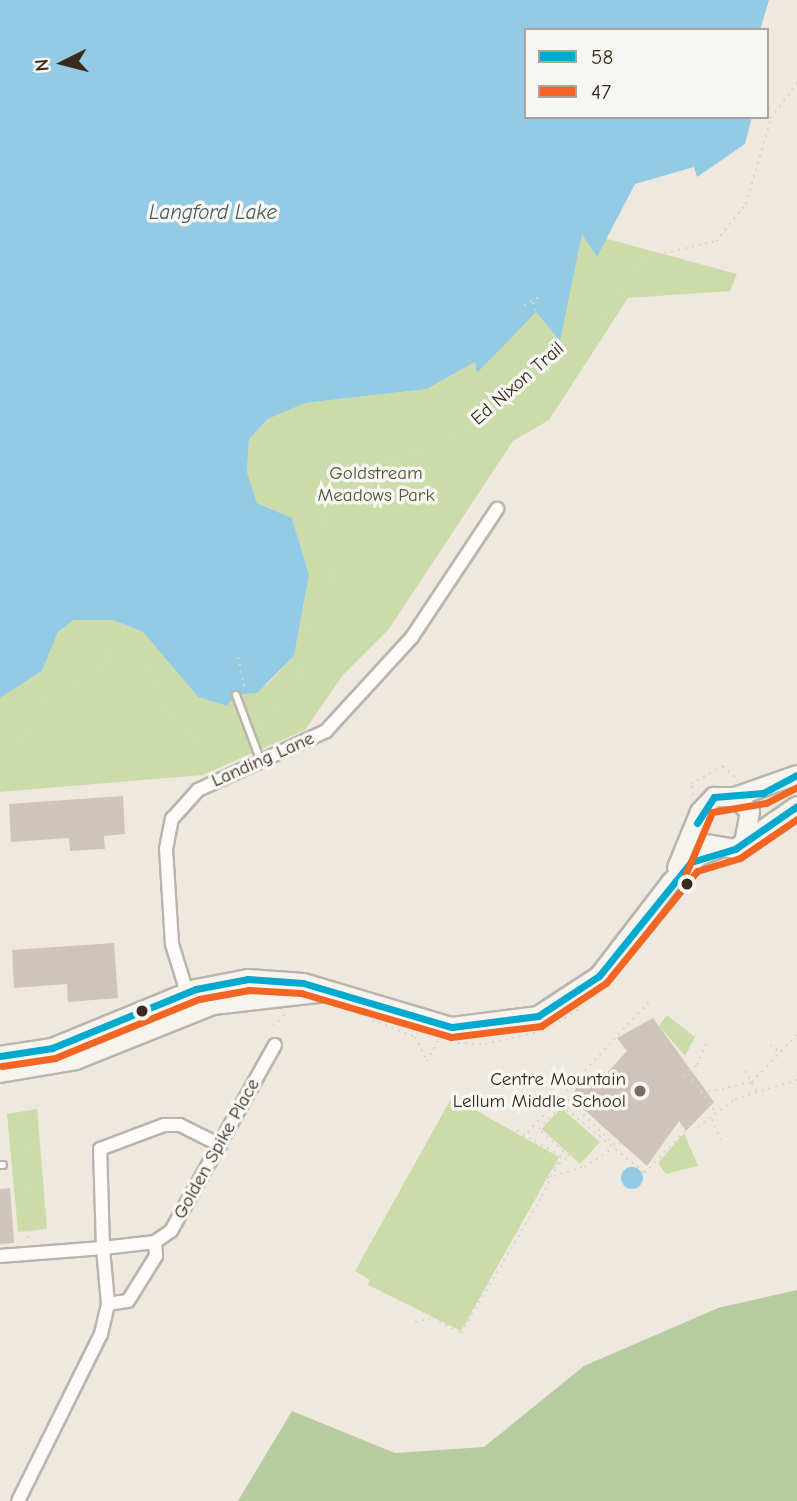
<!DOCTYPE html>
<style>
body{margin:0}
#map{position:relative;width:797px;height:1501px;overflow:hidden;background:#efe8df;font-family:"Comic Neue",sans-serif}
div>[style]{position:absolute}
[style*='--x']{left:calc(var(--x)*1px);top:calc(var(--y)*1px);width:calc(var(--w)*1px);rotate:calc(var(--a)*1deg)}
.green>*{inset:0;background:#cbdca9}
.forest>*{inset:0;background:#b7cba0}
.water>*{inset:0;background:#93cbe5}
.round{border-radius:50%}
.building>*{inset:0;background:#cfc4bb}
.path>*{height:2px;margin-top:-1px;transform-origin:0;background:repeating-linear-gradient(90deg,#d6d4d1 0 2px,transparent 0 7px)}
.roads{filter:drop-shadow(2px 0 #bab4ae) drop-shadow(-2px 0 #bab4ae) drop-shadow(0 2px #bab4ae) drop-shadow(0 -2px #bab4ae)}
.service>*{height:6px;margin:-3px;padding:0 3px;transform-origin:3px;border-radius:3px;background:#fdfcfa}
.minor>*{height:12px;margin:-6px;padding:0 6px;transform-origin:6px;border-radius:6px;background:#fdfcfa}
.secondary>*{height:18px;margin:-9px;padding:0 9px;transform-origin:9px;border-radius:9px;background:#f7f3ef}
.bus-1>*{height:7px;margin:-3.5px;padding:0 3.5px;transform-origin:3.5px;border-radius:3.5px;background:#00a9ce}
.bus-2>*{height:7px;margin:-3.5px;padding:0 3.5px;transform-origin:3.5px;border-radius:3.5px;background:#f26522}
.dots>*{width:19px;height:19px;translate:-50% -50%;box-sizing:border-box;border:4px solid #f6f6f2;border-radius:50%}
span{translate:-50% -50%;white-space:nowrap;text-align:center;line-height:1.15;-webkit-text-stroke:7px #f6f6f2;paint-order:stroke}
.street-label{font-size:19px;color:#3b2a1e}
.park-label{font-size:19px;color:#585436}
.poi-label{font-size:19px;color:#3b2a1e}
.right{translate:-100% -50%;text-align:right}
.water-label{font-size:21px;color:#4a575b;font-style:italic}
.legend{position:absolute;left:524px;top:28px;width:245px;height:91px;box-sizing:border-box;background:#f6f6f2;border:2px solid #aba49d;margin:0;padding:9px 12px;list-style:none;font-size:21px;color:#3b2a1e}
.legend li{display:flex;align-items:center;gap:14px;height:35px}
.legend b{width:35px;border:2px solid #aba49d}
.north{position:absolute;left:28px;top:28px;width:70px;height:70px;-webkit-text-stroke:5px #f6f6f2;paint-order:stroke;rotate:264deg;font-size:19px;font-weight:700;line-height:28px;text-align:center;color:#3b2a1e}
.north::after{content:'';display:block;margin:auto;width:24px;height:32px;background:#3b2a1e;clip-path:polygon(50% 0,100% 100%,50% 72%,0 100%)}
</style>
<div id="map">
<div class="green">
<i style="clip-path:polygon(582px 232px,737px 274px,730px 291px,628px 298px,549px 420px,513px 441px,389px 629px,343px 675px,305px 730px,203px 775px,0 792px,0 698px,42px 671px,58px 632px,74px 620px,113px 620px,143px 632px,198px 697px,227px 706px,230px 698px,268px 684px,294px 656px,309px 575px,292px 518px,257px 503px,247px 472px,249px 439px,268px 419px,305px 403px,427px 389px,475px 362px,478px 372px,536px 311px,559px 340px)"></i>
<i style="clip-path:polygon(667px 1015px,695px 1037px,685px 1056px,659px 1026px)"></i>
<i style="clip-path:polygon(452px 1097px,559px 1157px,461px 1331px,368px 1285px,370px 1280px,355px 1271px)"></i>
<i style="clip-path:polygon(561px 1108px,600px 1142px,580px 1164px,542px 1129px)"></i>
<i style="clip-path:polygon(37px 1109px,47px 1229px,18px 1232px,7px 1114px)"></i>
<i style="clip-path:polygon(684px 1133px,698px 1166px,666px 1174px,658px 1163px)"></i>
</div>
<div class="forest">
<i style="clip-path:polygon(797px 1290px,797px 1501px,238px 1501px,292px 1411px,395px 1453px,484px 1447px,584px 1366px,718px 1308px)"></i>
</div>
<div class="water">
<i style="clip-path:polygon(0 0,769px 0,760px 30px,526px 30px,526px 117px,752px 117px,745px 144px,697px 177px,694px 167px,635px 184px,597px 257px,582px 234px,560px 341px,536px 312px,477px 373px,475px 362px,427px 389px,305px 403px,268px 419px,249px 439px,247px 472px,257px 503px,292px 518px,309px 575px,294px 656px,257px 693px,236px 695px,227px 706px,198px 697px,143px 632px,113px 620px,74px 620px,58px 632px,42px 671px,0 698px)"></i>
<i class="round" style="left:621px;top:1167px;width:22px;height:22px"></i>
</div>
<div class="building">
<i style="clip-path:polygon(123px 796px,125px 834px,104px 836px,105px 849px,70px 851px,69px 838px,11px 842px,9px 804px)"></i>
<i style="clip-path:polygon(114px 943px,118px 998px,68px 1002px,67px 984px,14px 988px,12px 950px)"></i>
<i style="clip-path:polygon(653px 1018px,714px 1102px,686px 1131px,679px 1121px,647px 1166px,570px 1097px,586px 1076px,596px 1085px,627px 1051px,617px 1038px)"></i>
<i style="clip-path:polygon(10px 1188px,14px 1243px,0 1244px,0 1189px)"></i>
</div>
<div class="path">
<i style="--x:533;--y:302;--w:9;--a:72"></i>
<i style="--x:524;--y:305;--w:18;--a:-27"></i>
<i style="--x:238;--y:657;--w:34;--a:78"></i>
<i style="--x:258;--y:726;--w:62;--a:-48.3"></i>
<i style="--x:299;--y:680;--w:54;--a:-77.2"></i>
<i style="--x:311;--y:627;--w:35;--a:-55"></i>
<i style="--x:331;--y:598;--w:131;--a:-94.4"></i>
<i style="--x:321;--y:467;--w:75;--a:-5.3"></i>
<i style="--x:396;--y:460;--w:74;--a:-23.1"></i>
<i style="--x:464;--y:431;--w:147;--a:-41.4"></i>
<i style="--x:574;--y:334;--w:39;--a:-32"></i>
<i style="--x:607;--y:313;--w:66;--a:-56.1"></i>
<i style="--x:644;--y:258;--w:74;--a:-13.3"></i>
<i style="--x:716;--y:241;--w:48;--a:-51"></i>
<i style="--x:746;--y:204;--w:90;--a:-73.8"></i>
<i style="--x:771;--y:118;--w:44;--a:-53.4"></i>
<i style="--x:0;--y:756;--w:26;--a:-36"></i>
<i style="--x:21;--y:741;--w:51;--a:-59.4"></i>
<i style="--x:47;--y:697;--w:49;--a:-25.5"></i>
<i style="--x:91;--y:676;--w:29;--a:-49"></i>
<i style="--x:110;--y:654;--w:40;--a:18.9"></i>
<i style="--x:148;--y:667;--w:45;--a:68"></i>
<i style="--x:165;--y:709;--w:46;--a:45.9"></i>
<i style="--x:197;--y:742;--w:18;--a:9"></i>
<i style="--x:215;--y:745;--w:28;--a:-19"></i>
<i style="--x:693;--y:795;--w:11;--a:-100"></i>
<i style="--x:691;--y:784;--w:37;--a:-29"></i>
<i style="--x:723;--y:766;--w:19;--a:43"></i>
<i style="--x:372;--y:1020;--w:46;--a:21.6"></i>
<i style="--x:415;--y:1037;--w:27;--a:63"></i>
<i style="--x:427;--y:1061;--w:25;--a:-61"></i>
<i style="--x:273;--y:1026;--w:18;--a:-45"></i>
<i style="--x:553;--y:1026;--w:36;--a:-34"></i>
<i style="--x:695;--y:1036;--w:6;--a:-45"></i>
<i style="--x:458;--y:1043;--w:27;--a:2"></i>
<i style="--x:485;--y:1044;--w:54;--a:-12.8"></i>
<i style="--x:770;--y:1045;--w:12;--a:35"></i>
<i style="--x:745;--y:1071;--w:24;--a:60"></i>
<i style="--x:688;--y:1074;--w:48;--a:54.3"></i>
<i style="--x:684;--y:1076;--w:17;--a:-40"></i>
<i style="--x:697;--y:1065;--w:28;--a:-67"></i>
<i style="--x:701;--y:1093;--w:52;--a:-12.2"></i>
<i style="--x:752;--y:1082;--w:66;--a:-46.8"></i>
<i style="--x:563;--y:1095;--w:75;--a:43.9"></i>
<i style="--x:712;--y:1119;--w:27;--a:68"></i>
<i style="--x:523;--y:1137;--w:185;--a:-47"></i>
<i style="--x:24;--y:1143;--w:67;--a:81.4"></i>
<i style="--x:34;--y:1209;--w:33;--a:101"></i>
<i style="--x:554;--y:1168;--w:19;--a:-39"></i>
<i style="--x:569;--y:1156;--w:40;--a:-138"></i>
<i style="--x:539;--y:1129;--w:33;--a:-47"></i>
<i style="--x:561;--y:1105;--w:108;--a:39"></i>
<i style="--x:645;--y:1173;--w:70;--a:-46.7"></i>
<i style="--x:693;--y:1122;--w:7;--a:45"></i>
<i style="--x:698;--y:1127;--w:46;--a:-37.1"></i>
<i style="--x:735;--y:1099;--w:65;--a:-17"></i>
<i style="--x:547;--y:1178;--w:39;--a:-17"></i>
<i style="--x:584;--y:1167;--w:44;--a:-33"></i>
<i style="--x:415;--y:1322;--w:18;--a:-13"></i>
<i style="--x:433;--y:1318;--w:32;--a:28"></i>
<i style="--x:461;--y:1333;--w:159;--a:-59.4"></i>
<i style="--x:542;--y:1196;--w:44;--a:-64.6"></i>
<i style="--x:561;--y:1156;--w:56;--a:-150.3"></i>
</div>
<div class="roads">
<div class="service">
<i style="--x:236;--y:695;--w:68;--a:69.4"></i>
<i style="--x:0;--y:1165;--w:3;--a:0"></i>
</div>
<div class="minor">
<i style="--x:193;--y:1012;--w:71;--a:-107.2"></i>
<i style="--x:172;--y:944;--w:95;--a:-93.6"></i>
<i style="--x:166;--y:849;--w:31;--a:-79"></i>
<i style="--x:172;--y:819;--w:39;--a:-48"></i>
<i style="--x:198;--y:790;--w:141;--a:-24.7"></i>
<i style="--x:326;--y:731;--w:127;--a:-47.5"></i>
<i style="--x:412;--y:637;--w:154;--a:-56.4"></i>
<i style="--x:155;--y:1242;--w:52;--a:173.4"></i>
<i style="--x:103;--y:1248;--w:99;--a:-91.7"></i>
<i style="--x:100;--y:1149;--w:68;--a:-20.6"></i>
<i style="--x:164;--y:1125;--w:16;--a:0"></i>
<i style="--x:180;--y:1125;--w:45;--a:26.6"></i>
<i style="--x:155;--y:1242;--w:19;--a:-35"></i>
<i style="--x:171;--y:1231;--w:213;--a:-60.8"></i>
<i style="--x:0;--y:1256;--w:103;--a:-4.4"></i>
<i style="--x:103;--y:1248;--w:56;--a:84.9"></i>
<i style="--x:108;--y:1304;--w:31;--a:103"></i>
<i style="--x:101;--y:1334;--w:186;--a:116.4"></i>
<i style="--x:108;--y:1304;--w:20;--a:-9"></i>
<i style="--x:128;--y:1301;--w:53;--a:-58.1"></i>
<i style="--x:156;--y:1256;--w:14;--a:-94"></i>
</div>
<div class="secondary">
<i style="--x:735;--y:797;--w:66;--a:-19.5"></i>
<i style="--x:707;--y:844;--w:28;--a:10"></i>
<i style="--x:735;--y:849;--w:75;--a:-34.7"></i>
<i style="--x:677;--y:868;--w:61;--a:-67.7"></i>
<i style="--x:700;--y:812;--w:21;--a:-47"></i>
<i style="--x:714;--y:797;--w:21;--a:0"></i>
<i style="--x:735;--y:797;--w:21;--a:45"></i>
<i style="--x:750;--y:812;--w:32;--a:101"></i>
<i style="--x:0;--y:1056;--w:53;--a:-8.7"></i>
<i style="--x:52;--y:1048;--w:156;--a:-22.3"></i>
<i style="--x:196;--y:989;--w:53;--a:-10.9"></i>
<i style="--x:248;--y:979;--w:55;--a:4.2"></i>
<i style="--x:303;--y:983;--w:155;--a:16.5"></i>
<i style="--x:452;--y:1027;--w:87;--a:-7.3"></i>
<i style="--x:538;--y:1016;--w:73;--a:-33.3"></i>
<i style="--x:599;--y:976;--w:118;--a:-52.5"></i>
<i style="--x:671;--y:882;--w:38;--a:-43"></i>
<i style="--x:699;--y:856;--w:19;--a:-21"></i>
<i style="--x:0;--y:1073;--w:77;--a:-9.7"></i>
<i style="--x:76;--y:1060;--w:148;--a:-21.9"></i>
<i style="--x:213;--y:1005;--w:107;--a:-6.5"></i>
</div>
</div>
<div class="bus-1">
<i style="--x:697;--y:823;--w:31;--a:-57"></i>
<i style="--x:714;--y:797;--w:49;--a:-4.7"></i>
<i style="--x:763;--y:793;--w:38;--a:-28"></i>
<i style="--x:0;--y:1056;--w:53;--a:-8.7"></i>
<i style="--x:52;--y:1048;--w:156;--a:-22.3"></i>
<i style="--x:196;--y:989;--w:53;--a:-10.9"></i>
<i style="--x:248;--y:979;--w:55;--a:4.2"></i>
<i style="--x:303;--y:983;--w:155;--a:16.5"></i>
<i style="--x:452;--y:1027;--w:87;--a:-7.3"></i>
<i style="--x:538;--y:1016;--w:73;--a:-33.3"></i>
<i style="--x:599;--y:976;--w:146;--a:-51.1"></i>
<i style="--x:691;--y:862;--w:46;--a:-16.5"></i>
<i style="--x:735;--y:849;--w:75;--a:-34.7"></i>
</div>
<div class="bus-2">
<i style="--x:681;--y:885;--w:79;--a:-67"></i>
<i style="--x:712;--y:812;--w:55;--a:-9.5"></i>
<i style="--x:766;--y:803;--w:35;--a:-27"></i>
<i style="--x:2;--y:1066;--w:54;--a:-8.6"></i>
<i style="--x:55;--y:1058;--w:156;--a:-22.3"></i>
<i style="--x:199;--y:999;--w:51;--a:-10.2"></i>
<i style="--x:249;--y:990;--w:52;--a:3.3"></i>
<i style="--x:301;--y:993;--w:156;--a:16.3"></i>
<i style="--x:451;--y:1037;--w:91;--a:-7"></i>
<i style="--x:541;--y:1026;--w:78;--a:-33.5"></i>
<i style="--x:606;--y:983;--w:144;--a:-50.9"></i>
<i style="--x:697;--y:871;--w:45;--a:-16.8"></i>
<i style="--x:740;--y:858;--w:69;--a:-34.4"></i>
</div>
<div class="dots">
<i style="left:687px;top:884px;background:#3b2a1e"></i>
<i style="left:142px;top:1011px;background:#3b2a1e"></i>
<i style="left:640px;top:1091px;background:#7a6c62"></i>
</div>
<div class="street-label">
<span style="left:518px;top:384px;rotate:-41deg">Ed Nixon Trail</span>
<span style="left:263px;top:760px;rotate:-24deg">Landing Lane</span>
<span style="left:217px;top:1149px;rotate:-61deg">Golden Spike Place</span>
</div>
<div class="park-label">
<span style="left:376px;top:485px">Goldstream<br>Meadows Park</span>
</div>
<div class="poi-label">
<span class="right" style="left:626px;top:1091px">Centre Mountain<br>Lellum Middle School</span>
</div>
<div class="water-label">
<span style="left:213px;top:212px">Langford Lake</span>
</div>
<ul class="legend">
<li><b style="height:9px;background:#00a9ce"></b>58</li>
<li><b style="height:9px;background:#f26522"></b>47</li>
</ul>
<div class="north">N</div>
</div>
